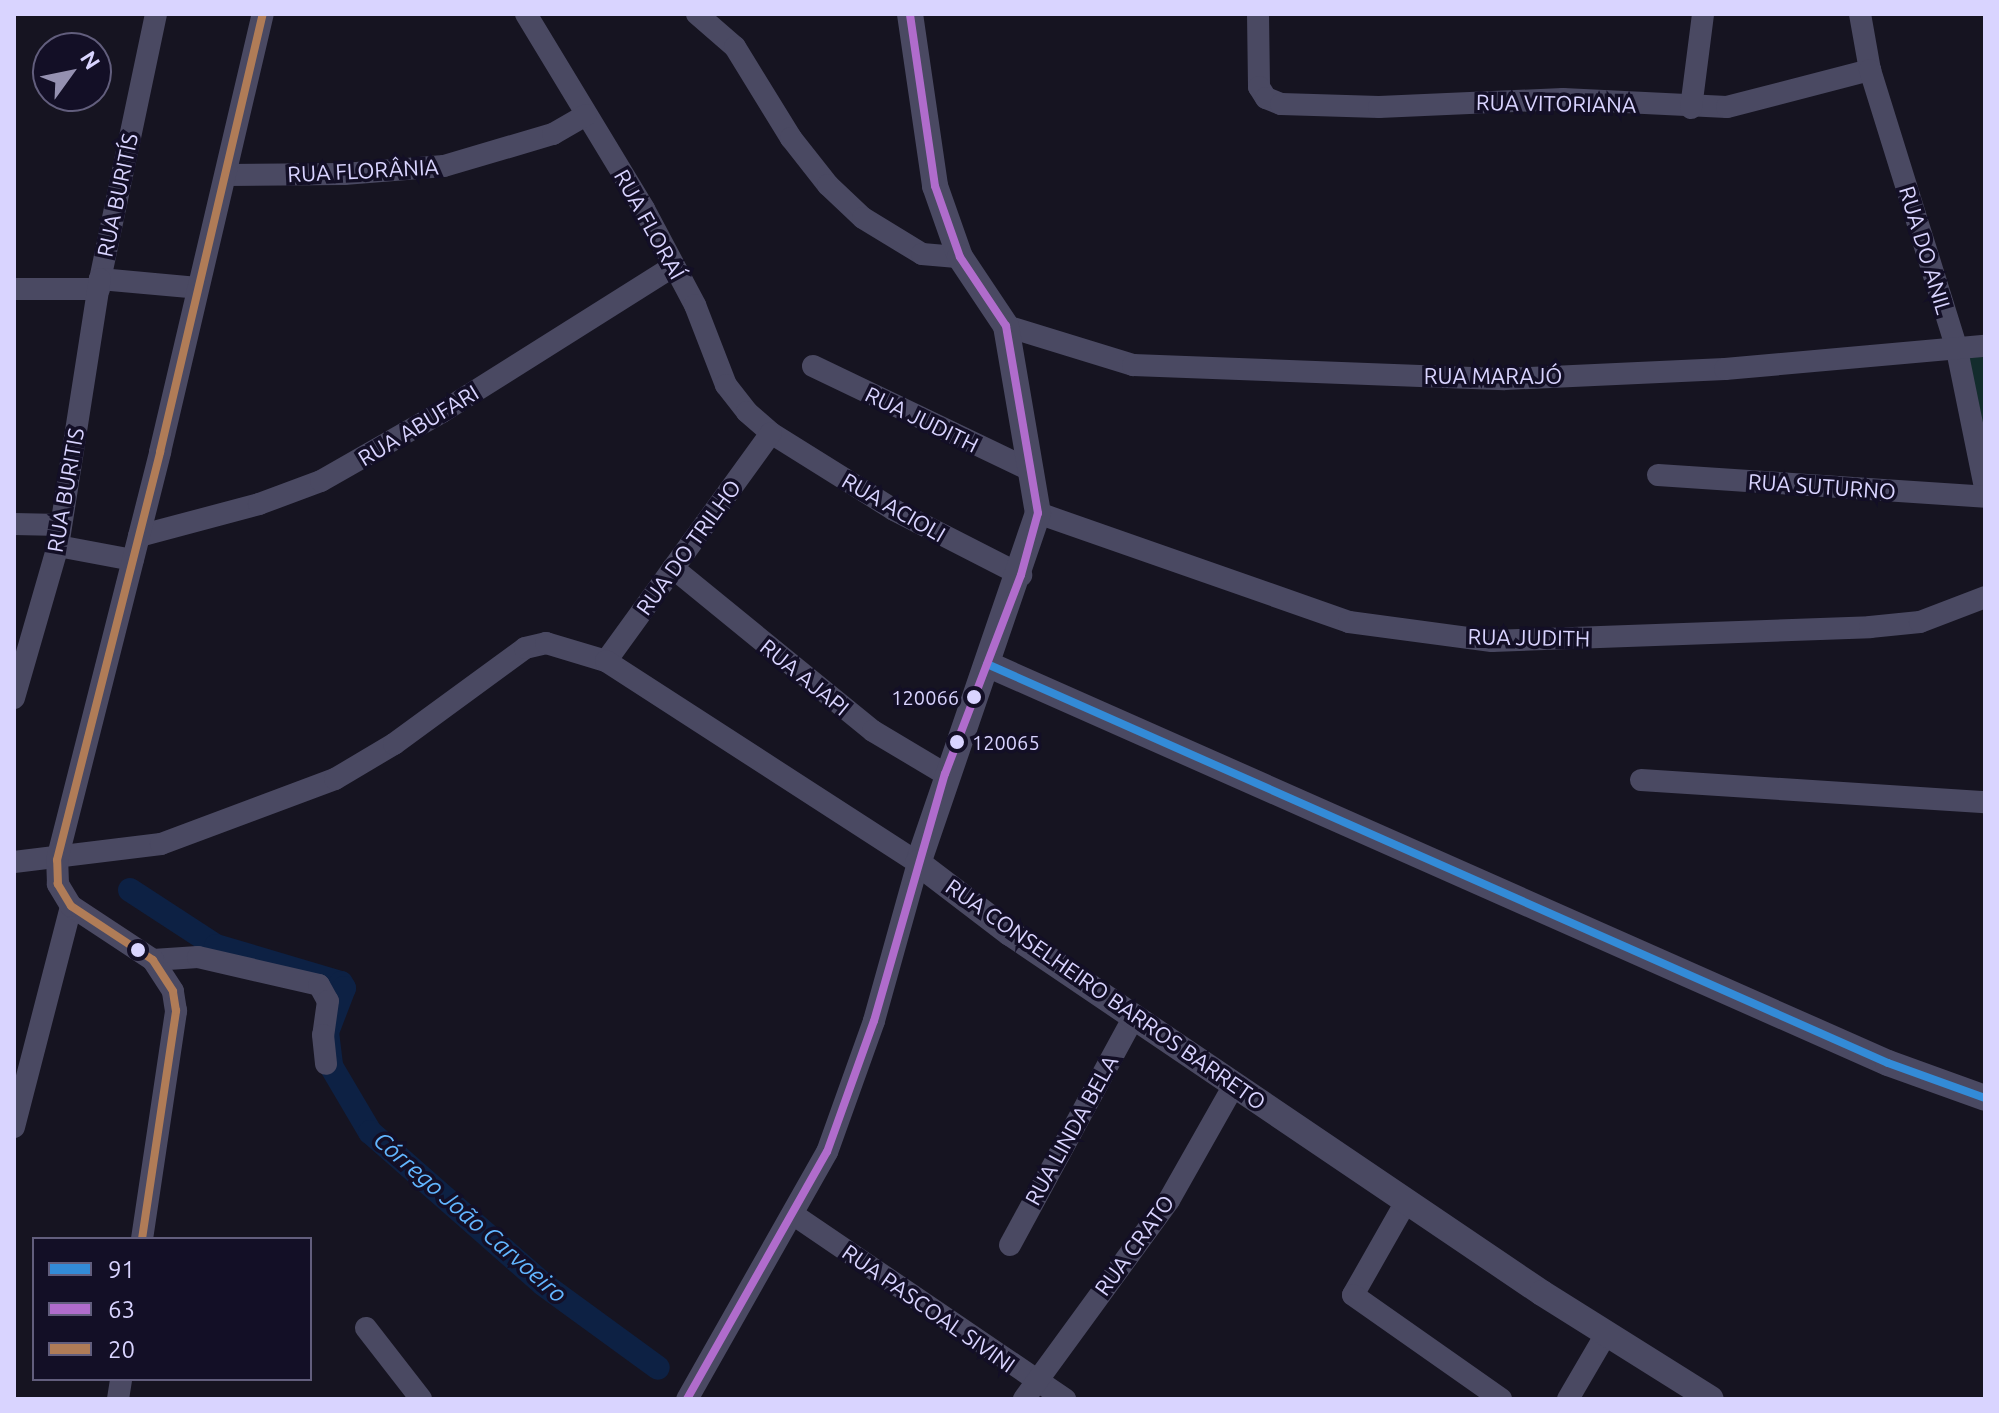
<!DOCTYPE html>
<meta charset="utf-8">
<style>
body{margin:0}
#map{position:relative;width:1999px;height:1413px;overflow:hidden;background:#161421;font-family:Ubuntu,sans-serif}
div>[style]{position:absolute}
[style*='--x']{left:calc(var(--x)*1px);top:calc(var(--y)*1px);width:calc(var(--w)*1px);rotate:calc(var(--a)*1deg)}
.green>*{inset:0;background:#132c2d}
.canal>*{height:24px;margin:-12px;padding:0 12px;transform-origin:12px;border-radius:12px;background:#0d2144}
.minor>*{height:22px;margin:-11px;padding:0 11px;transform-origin:11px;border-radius:11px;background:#4a4962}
.tertiary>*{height:26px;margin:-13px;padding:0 13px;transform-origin:13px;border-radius:13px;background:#4a4962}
.bus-1>*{height:8px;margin:-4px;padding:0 4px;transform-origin:4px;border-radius:4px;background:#338bd7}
.bus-2>*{height:8px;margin:-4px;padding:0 4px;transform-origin:4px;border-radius:4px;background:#b06ccc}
.bus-3>*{height:8px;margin:-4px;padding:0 4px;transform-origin:4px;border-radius:4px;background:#b07c57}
.dots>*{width:22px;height:22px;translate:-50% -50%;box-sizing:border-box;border:4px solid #130f26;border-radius:50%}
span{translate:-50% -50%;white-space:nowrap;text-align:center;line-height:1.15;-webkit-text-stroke:7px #130f26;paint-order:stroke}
.bus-label{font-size:20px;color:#d9d4ff}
.right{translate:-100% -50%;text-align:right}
.left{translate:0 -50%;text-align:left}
.street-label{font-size:22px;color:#d9d4ff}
.water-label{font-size:24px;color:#62b6ff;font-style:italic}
.frame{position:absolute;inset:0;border:16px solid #d9d4ff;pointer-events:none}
.legend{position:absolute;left:32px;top:1237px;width:280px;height:144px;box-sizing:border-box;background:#130f26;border:2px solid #625e7d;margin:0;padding:10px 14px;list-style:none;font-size:24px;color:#d9d4ff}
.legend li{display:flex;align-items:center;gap:16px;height:40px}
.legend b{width:40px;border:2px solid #625e7d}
.north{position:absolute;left:32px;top:32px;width:80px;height:80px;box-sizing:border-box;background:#130f26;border:2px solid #625e7d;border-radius:50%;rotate:57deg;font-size:22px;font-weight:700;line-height:32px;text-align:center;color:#d9d4ff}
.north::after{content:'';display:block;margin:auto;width:28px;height:36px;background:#9591b1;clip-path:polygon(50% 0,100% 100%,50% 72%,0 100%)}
</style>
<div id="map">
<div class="green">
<i style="clip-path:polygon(1985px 355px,1985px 442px,1968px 357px)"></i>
</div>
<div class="canal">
<i style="--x:130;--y:890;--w:103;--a:33.1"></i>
<i style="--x:216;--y:946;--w:130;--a:16.5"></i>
<i style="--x:341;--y:983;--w:6;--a:59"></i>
<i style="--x:344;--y:988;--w:47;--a:111.1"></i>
<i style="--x:327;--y:1032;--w:34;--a:83"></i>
<i style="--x:331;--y:1066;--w:77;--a:59.4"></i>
<i style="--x:370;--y:1132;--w:230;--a:41.3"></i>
<i style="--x:543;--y:1284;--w:142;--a:36.1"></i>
</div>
<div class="minor">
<i style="--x:156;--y:14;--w:271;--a:101.9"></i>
<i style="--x:100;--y:279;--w:98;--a:5.2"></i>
<i style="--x:526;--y:14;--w:228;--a:58.8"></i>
<i style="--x:644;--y:209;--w:109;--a:62"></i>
<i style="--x:695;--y:305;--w:86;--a:68.8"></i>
<i style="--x:726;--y:385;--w:34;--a:52"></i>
<i style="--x:747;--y:412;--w:32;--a:41"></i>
<i style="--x:771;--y:433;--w:145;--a:32"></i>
<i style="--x:894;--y:510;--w:143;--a:27.1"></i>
<i style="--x:697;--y:14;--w:50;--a:41"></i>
<i style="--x:735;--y:47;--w:107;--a:58.4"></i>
<i style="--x:791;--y:138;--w:60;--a:51.8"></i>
<i style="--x:828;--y:185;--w:48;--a:43.3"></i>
<i style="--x:863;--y:218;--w:69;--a:31.4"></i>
<i style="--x:922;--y:254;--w:38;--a:5"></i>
<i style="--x:1258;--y:14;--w:73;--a:89.2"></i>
<i style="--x:1259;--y:87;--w:13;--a:58"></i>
<i style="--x:1266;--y:98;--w:16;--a:22"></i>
<i style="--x:1281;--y:104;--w:98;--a:1.8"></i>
<i style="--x:1379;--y:107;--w:184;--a:-2.5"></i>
<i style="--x:1563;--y:99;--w:164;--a:2.8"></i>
<i style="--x:1727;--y:107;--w:148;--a:-14.5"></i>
<i style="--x:1860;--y:14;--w:57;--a:79.9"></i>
<i style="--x:1870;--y:70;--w:293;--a:72.7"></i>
<i style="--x:1957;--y:350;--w:141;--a:78.5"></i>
<i style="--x:1691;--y:108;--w:95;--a:-82.7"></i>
<i style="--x:226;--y:175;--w:118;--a:-0.5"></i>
<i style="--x:344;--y:174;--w:100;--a:-4.6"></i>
<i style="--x:444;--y:166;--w:114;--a:-16.4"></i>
<i style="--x:553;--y:134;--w:38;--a:-30"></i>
<i style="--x:14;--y:289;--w:85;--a:0"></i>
<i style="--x:1006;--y:326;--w:133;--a:17.1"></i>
<i style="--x:1133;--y:365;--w:372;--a:2.2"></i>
<i style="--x:1505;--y:379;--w:220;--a:-2.6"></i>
<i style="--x:1725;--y:369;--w:261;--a:-5.1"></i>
<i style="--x:813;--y:366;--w:243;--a:25.6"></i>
<i style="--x:1658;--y:475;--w:328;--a:3.8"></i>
<i style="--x:1038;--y:513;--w:330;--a:19.3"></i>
<i style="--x:1349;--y:622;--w:144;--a:7.6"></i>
<i style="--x:1492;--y:641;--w:378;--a:-2.1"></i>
<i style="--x:1870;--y:627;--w:50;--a:-5.7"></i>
<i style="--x:1920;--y:622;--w:70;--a:-21"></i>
<i style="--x:14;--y:524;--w:47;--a:1.2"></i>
<i style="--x:139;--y:536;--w:124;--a:-14.9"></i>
<i style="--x:259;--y:504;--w:66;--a:-20.4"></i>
<i style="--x:321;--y:481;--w:139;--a:-29.7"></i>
<i style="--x:442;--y:412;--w:274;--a:-32.2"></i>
<i style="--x:58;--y:546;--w:76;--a:10.6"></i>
<i style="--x:673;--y:568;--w:258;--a:39.2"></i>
<i style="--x:873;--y:731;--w:84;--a:30.8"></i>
<i style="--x:606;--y:661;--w:281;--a:-54.1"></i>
<i style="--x:14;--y:698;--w:158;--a:-73.9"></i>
<i style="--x:58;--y:546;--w:270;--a:-81.1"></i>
<i style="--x:1641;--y:780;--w:345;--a:3.7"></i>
<i style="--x:14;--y:862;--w:148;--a:-7"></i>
<i style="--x:161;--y:844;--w:186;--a:-20.5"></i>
<i style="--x:335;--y:779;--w:69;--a:-30.7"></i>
<i style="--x:394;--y:744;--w:162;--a:-36.2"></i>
<i style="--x:525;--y:648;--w:22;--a:-13"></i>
<i style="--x:546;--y:643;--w:63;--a:16.7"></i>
<i style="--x:606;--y:661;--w:372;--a:32.9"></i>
<i style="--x:918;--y:863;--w:164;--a:105.6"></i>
<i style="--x:874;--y:1021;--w:139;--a:109.7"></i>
<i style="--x:827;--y:1152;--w:284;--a:119.5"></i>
<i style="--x:153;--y:960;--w:45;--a:-3.8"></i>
<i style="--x:198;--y:957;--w:124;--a:13"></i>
<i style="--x:319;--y:985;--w:18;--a:61"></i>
<i style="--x:328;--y:1001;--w:34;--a:98"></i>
<i style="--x:323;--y:1035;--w:29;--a:84"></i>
<i style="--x:14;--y:1127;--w:228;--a:-75.5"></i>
<i style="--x:1407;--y:1200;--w:109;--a:119.6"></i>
<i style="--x:1353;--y:1295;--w:181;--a:35.1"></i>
<i style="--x:794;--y:1215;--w:328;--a:34.2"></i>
<i style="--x:142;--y:1239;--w:231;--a:-81.5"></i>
<i style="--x:176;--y:1011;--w:20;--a:-99"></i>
<i style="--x:173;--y:991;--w:37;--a:-123"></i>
<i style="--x:153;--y:960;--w:98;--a:-146.6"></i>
<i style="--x:71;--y:906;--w:26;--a:-121"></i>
<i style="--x:58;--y:884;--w:24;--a:-92"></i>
<i style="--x:57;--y:860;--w:421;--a:-75.8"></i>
<i style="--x:160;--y:452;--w:450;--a:-76.8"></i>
<i style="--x:1010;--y:1245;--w:260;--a:-61.5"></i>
<i style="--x:366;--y:1328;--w:90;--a:52.2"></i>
<i style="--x:118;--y:1399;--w:20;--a:-81"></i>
<i style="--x:1024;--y:1399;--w:246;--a:-53.9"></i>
<i style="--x:1169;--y:1200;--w:132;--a:-60.5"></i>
<i style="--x:1568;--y:1399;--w:75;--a:-59.7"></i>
</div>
<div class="tertiary">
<i style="--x:910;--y:14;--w:174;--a:81.7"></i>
<i style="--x:935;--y:186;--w:75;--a:70.6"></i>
<i style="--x:960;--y:257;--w:83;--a:56.3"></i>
<i style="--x:1006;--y:326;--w:190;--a:80.3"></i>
<i style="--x:1038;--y:513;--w:370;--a:108.9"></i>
<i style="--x:918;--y:863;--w:116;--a:37.3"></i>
<i style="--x:1010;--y:933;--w:642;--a:34.09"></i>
<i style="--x:1542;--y:1293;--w:199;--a:32.1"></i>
<i style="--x:987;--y:664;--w:985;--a:23.89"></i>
<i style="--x:1888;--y:1063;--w:103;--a:19.8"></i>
</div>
<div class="bus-1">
<i style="--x:987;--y:664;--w:985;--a:23.89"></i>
<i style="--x:1888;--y:1063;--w:103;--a:19.8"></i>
</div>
<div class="bus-2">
<i style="--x:687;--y:1399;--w:284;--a:-60.5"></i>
<i style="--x:827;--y:1152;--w:139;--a:-70.3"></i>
<i style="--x:874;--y:1021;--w:257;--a:-74"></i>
<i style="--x:945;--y:774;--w:213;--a:-69.1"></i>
<i style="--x:1021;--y:575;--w:64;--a:-74.7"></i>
<i style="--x:1038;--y:513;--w:190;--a:-99.7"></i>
<i style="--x:1006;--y:326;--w:83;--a:-123.7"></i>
<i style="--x:960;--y:257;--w:75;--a:-109.4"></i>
<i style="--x:935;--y:186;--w:174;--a:-98.3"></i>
</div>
<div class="bus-3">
<i style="--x:142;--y:1239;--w:231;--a:-81.5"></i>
<i style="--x:176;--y:1011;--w:20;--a:-99"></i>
<i style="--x:173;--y:991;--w:37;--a:-123"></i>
<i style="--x:153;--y:960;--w:98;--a:-146.6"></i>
<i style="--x:71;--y:906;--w:26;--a:-121"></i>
<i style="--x:58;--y:884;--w:24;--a:-92"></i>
<i style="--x:57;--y:860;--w:421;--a:-75.8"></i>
<i style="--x:160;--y:452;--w:450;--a:-76.8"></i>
</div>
<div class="dots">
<i style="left:974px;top:697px;background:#d9d4ff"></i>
<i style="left:957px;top:742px;background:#d9d4ff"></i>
<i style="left:138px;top:950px;background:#d9d4ff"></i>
</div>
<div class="bus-label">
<span class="right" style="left:959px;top:697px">120066</span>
<span class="left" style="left:972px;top:742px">120065</span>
</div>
<div class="street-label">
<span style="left:1556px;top:103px;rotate:1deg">RUA VITORIANA</span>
<span style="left:363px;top:170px;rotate:-3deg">RUA FLORÂNIA</span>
<span style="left:117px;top:195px;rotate:-78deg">RUA BURITÍS</span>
<span style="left:650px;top:224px;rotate:61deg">RUA FLORAÍ</span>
<span style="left:1926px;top:250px;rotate:73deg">RUA DO ANIL</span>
<span style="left:1493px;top:376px">RUA MARAJÓ</span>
<span style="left:922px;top:419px;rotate:26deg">RUA JUDITH</span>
<span style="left:418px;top:425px;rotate:-31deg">RUA ABUFARI</span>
<span style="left:1822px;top:486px;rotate:4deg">RUA SUTURNO</span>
<span style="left:65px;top:490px;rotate:-80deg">RUA BURITIS</span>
<span style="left:894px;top:507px;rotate:30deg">RUA ACIOLI</span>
<span style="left:688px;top:547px;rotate:-54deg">RUA DO TRILHO</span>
<span style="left:1529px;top:637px;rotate:1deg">RUA JUDITH</span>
<span style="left:805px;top:677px;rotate:39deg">RUA AJAPI</span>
<span style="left:1106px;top:994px;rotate:35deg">RUA CONSELHEIRO BARROS BARRETO</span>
<span style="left:1071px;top:1130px;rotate:-61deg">RUA LINDA BELA</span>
<span style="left:1134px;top:1245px;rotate:-54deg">RUA CRATO</span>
<span style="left:929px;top:1308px;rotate:35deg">RUA PASCOAL SIVINI</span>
</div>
<div class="water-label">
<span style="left:470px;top:1217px;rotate:41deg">Córrego João Carvoeiro</span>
</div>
<div class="frame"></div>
<ul class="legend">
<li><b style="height:10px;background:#338bd7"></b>91</li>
<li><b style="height:10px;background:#b06ccc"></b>63</li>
<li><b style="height:10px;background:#b07c57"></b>20</li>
</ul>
<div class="north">N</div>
</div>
